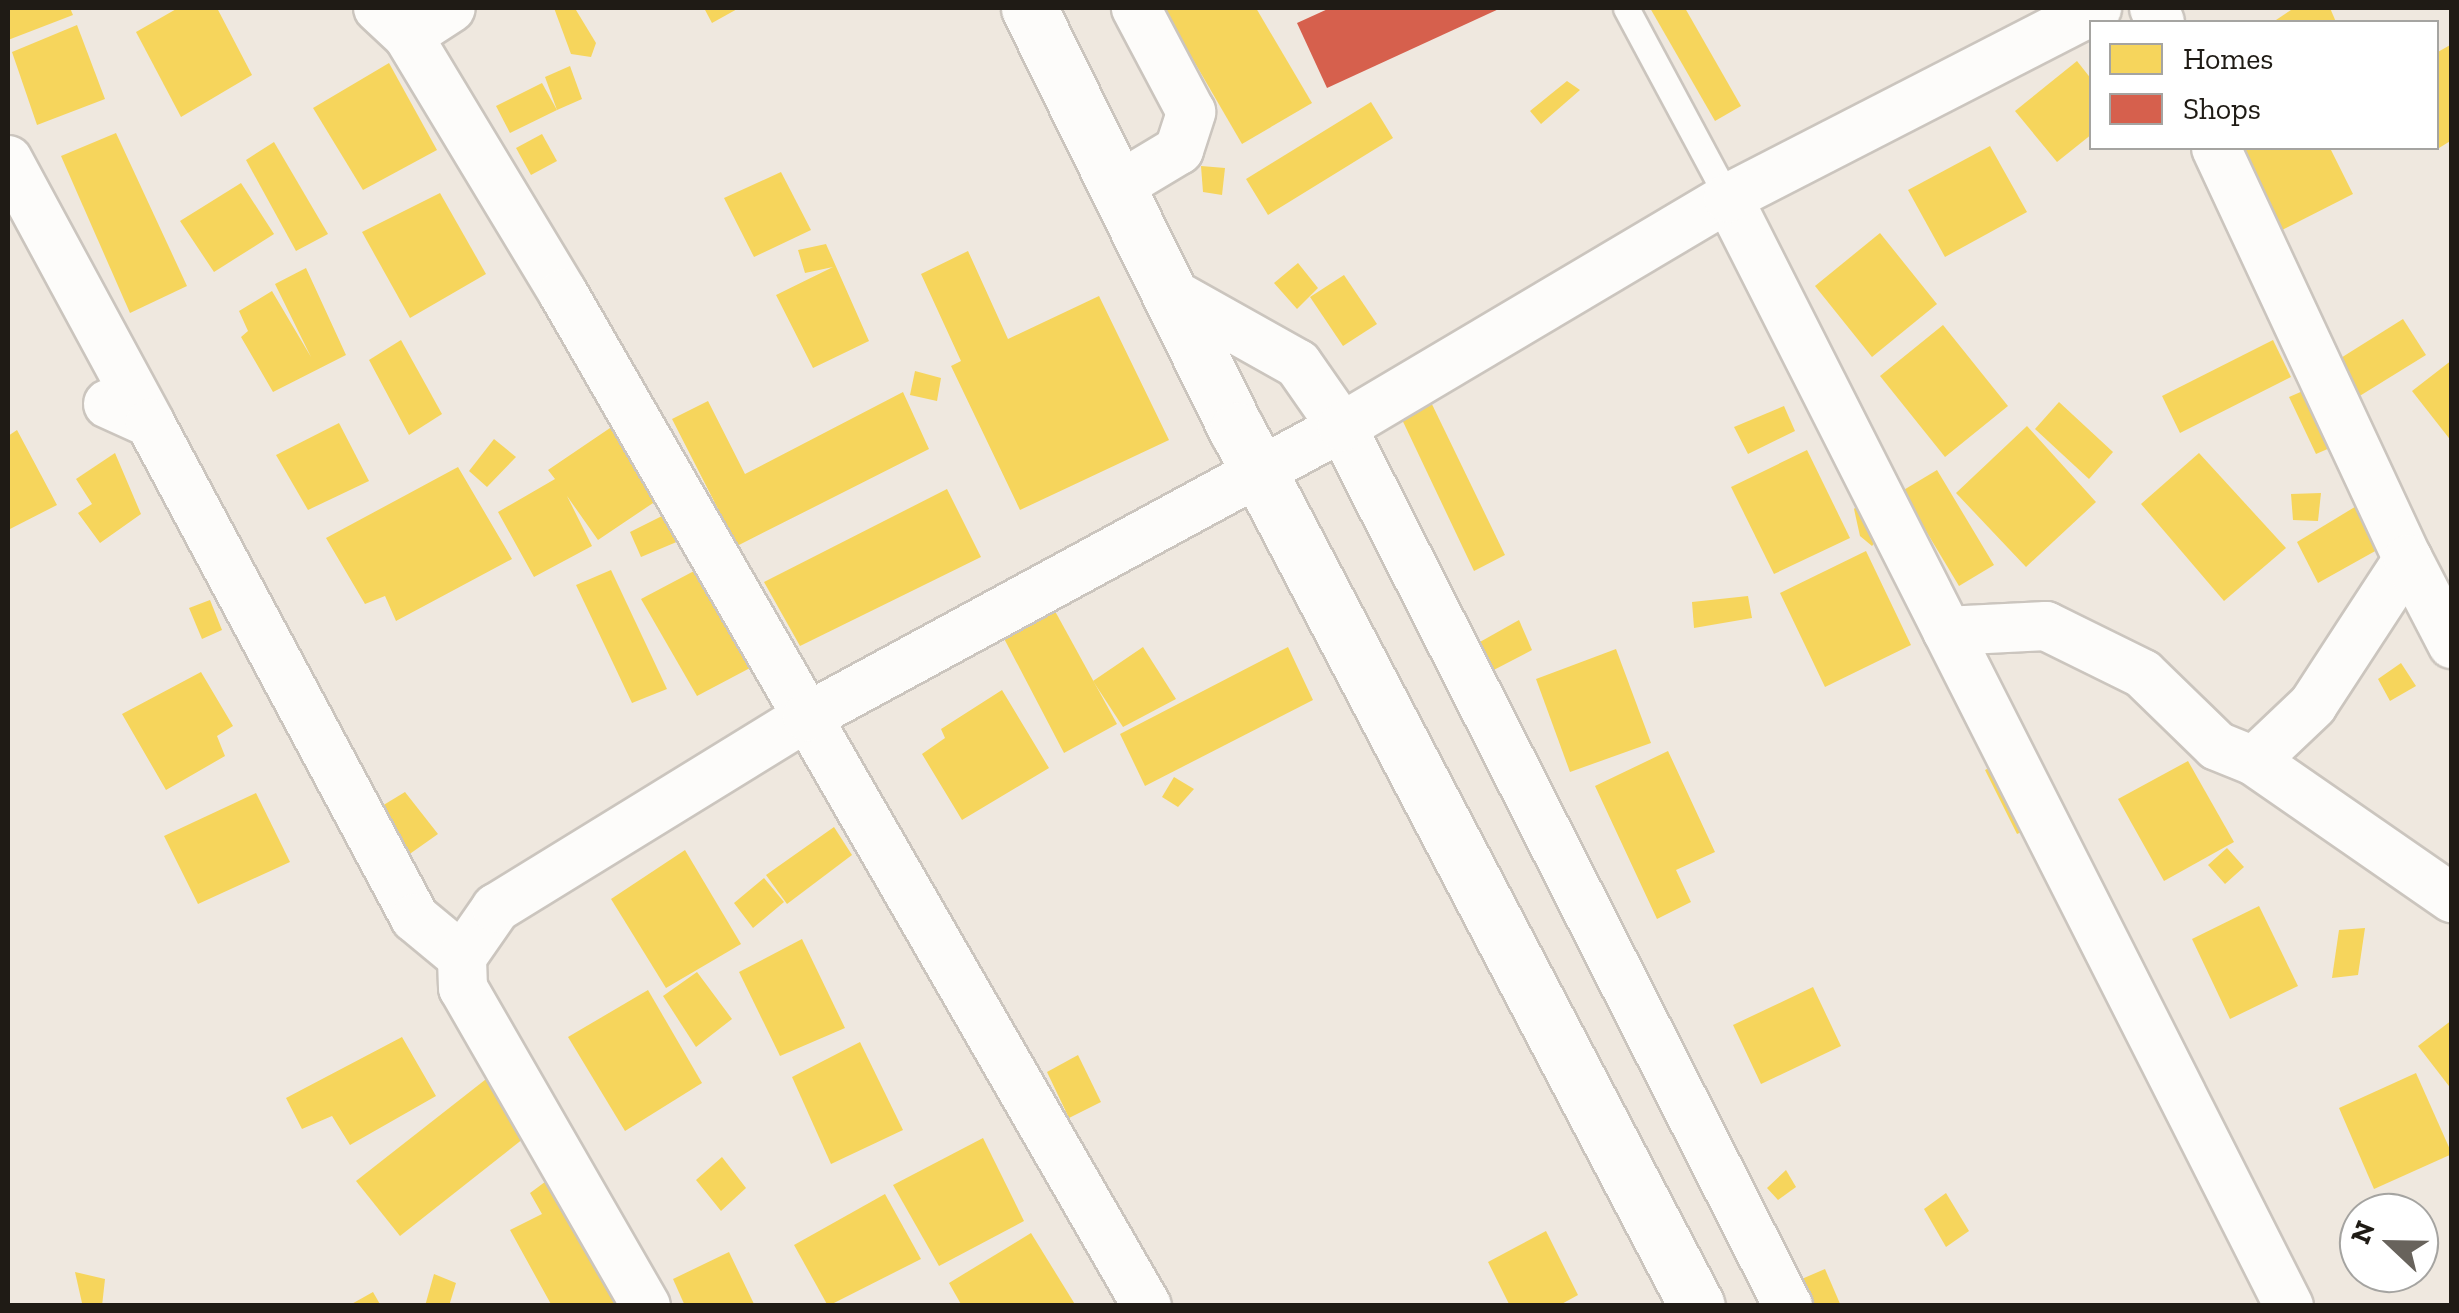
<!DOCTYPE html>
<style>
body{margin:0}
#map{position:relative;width:2459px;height:1313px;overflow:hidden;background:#efe8df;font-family:"Zilla Slab",serif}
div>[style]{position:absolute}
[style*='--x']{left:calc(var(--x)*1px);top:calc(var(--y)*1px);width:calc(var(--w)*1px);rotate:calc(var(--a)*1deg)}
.homes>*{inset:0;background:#f6d55c}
.shops>*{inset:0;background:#d6604d}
.roads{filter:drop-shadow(2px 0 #cbc5be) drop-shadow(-2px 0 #cbc5be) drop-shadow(0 2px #cbc5be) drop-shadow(0 -2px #cbc5be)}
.lane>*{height:25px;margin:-12.5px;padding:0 12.5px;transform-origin:12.5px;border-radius:12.5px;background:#fdfcfa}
.street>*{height:48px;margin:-24px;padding:0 24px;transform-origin:24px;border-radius:24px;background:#fdfcfa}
.highway>*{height:55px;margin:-27.5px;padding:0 27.5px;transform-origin:27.5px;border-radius:27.5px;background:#fdfcfa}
span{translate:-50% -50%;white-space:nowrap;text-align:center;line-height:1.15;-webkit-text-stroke:10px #fff;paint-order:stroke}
.frame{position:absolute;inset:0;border:10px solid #1f1b15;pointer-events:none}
.legend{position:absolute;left:2089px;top:20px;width:350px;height:130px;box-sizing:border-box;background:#fff;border:2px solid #a5a4a1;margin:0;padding:12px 18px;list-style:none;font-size:30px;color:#1f1b15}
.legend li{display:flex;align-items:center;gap:20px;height:50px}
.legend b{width:50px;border:2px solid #a5a4a1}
.north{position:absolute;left:2339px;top:1193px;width:100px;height:100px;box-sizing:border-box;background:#fff;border:2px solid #a5a4a1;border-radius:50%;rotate:292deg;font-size:28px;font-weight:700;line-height:40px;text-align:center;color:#1f1b15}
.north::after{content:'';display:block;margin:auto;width:35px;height:45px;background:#68635c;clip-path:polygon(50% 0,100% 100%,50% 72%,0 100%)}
</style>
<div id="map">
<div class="homes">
<i style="clip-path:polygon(8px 8px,70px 8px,73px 15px,8px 40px)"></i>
<i style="clip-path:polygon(178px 8px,217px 8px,252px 75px,181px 117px,136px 32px)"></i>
<i style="clip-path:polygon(554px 8px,576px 10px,596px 43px,591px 57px,571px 54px)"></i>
<i style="clip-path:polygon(704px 8px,739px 8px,712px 23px)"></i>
<i style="clip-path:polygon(1163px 8px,1256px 8px,1312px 103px,1242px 144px)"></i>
<i style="clip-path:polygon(1650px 8px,1685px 8px,1741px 106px,1715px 121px)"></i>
<i style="clip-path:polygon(2294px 8px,2330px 8px,2336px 22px,2273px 22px)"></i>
<i style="clip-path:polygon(77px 25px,105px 99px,37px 125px,12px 52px)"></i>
<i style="clip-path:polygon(2452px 44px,2452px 140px,2439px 148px,2436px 53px)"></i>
<i style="clip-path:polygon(2077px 61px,2092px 80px,2092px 134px,2057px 162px,2015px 111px)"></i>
<i style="clip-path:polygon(389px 63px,437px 150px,363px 190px,313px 108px)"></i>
<i style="clip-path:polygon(570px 66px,582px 99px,557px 110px,545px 77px)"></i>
<i style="clip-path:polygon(1567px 81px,1580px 90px,1541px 124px,1530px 111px)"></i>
<i style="clip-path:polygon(542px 83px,557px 110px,510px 133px,496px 106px)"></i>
<i style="clip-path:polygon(1371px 102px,1393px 138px,1268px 215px,1246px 179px)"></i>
<i style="clip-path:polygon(116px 133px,187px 286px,130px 313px,61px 156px)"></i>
<i style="clip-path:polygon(542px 134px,557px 161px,531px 175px,516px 148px)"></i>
<i style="clip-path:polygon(274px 142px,328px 234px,296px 251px,246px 160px)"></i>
<i style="clip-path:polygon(1990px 146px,2027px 212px,1945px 257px,1908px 190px)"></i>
<i style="clip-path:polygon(2240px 148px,2330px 148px,2353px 194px,2278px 232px)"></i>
<i style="clip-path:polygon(1201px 166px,1225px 168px,1222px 195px,1203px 192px)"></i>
<i style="clip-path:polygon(781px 172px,811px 230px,754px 257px,724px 198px)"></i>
<i style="clip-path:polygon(241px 183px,274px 234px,214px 272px,180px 221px)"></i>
<i style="clip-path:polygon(440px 193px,486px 274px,410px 318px,362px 232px)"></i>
<i style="clip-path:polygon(1880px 233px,1937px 304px,1872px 357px,1815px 286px)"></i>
<i style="clip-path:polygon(826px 244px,869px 341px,813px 368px,776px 295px,833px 267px,805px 273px,798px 250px)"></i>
<i style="clip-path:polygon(968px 251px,1008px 339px,1099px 296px,1169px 440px,1020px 510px,951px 366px,961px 361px,921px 274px)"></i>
<i style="clip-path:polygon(1298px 263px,1318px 288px,1297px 309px,1274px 283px)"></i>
<i style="clip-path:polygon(306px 268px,346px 355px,273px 392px,241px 337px,248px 331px,239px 311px,272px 291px,311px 357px,275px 284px)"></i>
<i style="clip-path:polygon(1344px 275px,1377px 324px,1343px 346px,1310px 297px)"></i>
<i style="clip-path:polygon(2403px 319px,2426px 355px,2358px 397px,2336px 361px)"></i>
<i style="clip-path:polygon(1943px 325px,2008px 406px,1945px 457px,1880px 376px)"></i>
<i style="clip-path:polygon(401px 340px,442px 414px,409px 435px,369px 360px)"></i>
<i style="clip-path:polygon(2273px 340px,2291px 377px,2180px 433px,2162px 396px)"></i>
<i style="clip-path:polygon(2452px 360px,2452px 442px,2412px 391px)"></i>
<i style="clip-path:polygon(915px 371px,941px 378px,937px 401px,910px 395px)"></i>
<i style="clip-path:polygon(2319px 384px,2346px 441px,2316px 454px,2289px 397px)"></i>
<i style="clip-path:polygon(903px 392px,929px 449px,737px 546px,672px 419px,708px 401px,745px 474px)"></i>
<i style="clip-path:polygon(1427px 394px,1505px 555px,1474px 571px,1397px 409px)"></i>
<i style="clip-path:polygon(2059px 402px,2113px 452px,2089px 479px,2035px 429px)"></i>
<i style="clip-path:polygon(1784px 406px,1795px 431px,1748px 454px,1734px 427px)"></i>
<i style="clip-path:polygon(339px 423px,369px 481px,308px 510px,276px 455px)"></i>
<i style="clip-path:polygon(2027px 426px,2096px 502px,2026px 567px,1956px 493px)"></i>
<i style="clip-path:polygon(610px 428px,656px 501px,598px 540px,567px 496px,592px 546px,534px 577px,498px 512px,555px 479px,548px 470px)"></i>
<i style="clip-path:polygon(17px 430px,57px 505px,8px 530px,8px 436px)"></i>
<i style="clip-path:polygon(494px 439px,516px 457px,487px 487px,469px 471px)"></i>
<i style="clip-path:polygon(1807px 450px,1850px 538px,1774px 574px,1731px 487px)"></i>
<i style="clip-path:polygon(115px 453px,141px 514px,100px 543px,78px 513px,92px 504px,76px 479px)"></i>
<i style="clip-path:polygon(2199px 453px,2286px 548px,2224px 601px,2141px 504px)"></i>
<i style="clip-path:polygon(458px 467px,512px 559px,396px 621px,385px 596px,365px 604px,326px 538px)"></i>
<i style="clip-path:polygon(1937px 470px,1994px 565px,1959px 586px,1902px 491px)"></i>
<i style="clip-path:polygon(947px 489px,981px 557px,800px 646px,764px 582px)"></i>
<i style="clip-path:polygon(2321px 493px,2318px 521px,2293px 520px,2291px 494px)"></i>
<i style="clip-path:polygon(1862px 500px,1888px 527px,1872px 546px,1860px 536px,1854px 509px)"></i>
<i style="clip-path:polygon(2363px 502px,2386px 545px,2318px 583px,2297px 542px)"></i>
<i style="clip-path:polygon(672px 511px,686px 538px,641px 557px,630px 532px)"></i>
<i style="clip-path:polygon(1866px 551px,1911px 645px,1825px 687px,1780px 593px)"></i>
<i style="clip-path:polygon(611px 570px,667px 689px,632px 703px,576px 585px)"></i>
<i style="clip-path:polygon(694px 571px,750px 668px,697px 696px,641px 599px)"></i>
<i style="clip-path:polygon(1748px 596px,1752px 618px,1694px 628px,1692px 602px)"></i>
<i style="clip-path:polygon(210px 600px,222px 630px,202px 639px,189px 608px)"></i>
<i style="clip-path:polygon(1050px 602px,1117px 724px,1064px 753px,998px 627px)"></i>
<i style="clip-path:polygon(1519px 620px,1532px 650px,1486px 674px,1471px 647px)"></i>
<i style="clip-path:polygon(1143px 647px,1176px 699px,1123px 727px,1093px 681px)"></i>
<i style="clip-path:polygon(1288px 647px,1313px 700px,1145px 786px,1120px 734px)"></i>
<i style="clip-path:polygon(1616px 649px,1651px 743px,1570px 772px,1536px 679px)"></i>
<i style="clip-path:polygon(2401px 663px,2416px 686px,2390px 701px,2378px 679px)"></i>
<i style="clip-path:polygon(201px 672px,233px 726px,217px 736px,225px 756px,166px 790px,122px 714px)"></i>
<i style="clip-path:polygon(1002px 690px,1049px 768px,962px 820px,922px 754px,945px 738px,941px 729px)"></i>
<i style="clip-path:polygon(1668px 751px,1715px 852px,1676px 870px,1691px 902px,1657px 919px,1595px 786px)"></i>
<i style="clip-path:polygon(2006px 759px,2043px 823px,2017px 834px,1985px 770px)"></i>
<i style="clip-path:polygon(2188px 761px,2234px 842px,2164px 881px,2118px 799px)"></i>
<i style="clip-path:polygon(1174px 777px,1194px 789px,1178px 807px,1162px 797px)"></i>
<i style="clip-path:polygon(405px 792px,438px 834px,404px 858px,372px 812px)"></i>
<i style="clip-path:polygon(256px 793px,290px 862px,198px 904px,164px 836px)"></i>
<i style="clip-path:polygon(834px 827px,852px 855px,787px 904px,766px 875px)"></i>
<i style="clip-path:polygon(2227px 848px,2244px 867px,2225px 884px,2208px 865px)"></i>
<i style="clip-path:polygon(685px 850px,741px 944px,666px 988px,611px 899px)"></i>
<i style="clip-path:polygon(764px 878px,784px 902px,753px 928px,734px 903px)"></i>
<i style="clip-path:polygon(2259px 906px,2298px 986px,2230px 1019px,2192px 939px)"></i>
<i style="clip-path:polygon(2365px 928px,2358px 975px,2332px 978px,2339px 930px)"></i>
<i style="clip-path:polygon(802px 939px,845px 1028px,780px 1056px,739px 972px)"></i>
<i style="clip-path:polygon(697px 972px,732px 1019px,696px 1047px,663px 996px)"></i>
<i style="clip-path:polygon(1813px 987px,1841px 1046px,1761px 1084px,1733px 1025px)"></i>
<i style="clip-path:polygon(648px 990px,702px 1083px,625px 1131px,568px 1037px)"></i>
<i style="clip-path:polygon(2452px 1020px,2452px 1090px,2418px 1046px)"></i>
<i style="clip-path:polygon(402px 1037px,436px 1096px,350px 1145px,332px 1116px,302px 1129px,286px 1098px)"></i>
<i style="clip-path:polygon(860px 1042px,903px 1130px,831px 1164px,792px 1077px)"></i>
<i style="clip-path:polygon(1078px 1055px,1101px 1102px,1069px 1118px,1047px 1072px)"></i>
<i style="clip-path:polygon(2416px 1073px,2452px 1154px,2374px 1189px,2339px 1108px)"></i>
<i style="clip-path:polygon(490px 1076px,533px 1131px,400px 1236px,356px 1181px)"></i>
<i style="clip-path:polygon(983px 1138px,1024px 1221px,939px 1266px,893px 1185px)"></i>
<i style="clip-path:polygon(722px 1157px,746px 1188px,721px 1211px,696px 1180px)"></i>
<i style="clip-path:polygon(1786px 1170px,1796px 1187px,1778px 1200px,1767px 1188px)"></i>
<i style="clip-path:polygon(553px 1176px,625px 1306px,552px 1306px,510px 1230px,542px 1214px,530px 1193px)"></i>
<i style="clip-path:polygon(1946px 1193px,1969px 1231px,1946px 1247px,1924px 1209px)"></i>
<i style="clip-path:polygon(885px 1194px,921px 1259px,828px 1306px,794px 1245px)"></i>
<i style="clip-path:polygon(1546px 1231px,1578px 1295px,1558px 1306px,1510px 1306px,1488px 1262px)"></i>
<i style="clip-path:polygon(1031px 1233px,1076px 1306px,962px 1306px,949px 1283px)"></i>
<i style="clip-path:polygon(729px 1252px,754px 1304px,685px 1306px,673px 1279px)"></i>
<i style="clip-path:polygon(1825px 1269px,1841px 1306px,1808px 1306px,1797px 1281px)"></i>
<i style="clip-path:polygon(75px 1272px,105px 1279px,102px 1306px,82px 1303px)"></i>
<i style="clip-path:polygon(434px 1274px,456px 1283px,449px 1306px,425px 1306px)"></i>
<i style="clip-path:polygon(373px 1292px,381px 1306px,348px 1306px)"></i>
</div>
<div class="shops">
<i style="clip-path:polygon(1330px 8px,1501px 8px,1327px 88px,1297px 23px)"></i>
</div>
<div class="roads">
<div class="lane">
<i style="--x:1626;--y:8;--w:216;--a:61.8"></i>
</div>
<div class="street">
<i style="--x:378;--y:8;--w:41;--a:43"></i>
<i style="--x:408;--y:36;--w:300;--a:58.9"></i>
<i style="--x:563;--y:293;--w:1169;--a:60.04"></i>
<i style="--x:2154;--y:8;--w:15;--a:67"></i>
<i style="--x:408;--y:36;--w:51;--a:-33.1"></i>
<i style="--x:2216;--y:148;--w:454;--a:65"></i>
<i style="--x:2408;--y:559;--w:174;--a:123.1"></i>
<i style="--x:2313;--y:705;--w:81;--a:136.5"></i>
<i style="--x:8;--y:160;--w:299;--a:61.6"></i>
<i style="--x:1119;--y:186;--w:70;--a:-31"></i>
<i style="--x:1179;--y:150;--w:40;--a:-72"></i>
<i style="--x:1191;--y:112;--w:118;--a:-117.9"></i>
<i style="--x:1728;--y:198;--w:1242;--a:63.15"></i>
<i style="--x:1175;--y:295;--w:141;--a:29.3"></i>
<i style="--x:1298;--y:364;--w:77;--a:55.1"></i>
<i style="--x:1342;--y:427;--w:986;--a:63.1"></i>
<i style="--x:108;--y:404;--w:46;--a:24.3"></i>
<i style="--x:150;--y:423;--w:561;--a:61.84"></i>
<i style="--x:415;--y:918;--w:61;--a:39.7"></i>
<i style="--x:2408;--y:559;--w:96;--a:62.6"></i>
<i style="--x:1947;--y:631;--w:99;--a:-2.9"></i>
<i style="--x:2046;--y:626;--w:108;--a:26.3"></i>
<i style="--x:2143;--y:674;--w:103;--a:44.2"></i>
<i style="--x:2217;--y:746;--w:40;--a:22"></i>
<i style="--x:2254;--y:761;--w:241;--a:34.7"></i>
<i style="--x:646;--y:1306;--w:367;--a:-119.9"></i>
<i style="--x:463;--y:988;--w:31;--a:-92"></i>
<i style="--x:462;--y:957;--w:60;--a:-55.2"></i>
<i style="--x:496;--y:908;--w:365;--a:-31.6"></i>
<i style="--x:807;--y:717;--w:609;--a:-28.46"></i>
<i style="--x:1342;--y:427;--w:449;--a:-30.7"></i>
<i style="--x:1728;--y:198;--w:415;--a:-27.2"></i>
</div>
<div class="highway">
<i style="--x:1029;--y:8;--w:470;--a:63.8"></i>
<i style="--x:1237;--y:430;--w:989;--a:62.3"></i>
</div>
</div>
<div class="frame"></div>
<ul class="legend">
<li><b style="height:28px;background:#f6d55c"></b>Homes</li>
<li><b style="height:28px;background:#d6604d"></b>Shops</li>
</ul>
<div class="north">N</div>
</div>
